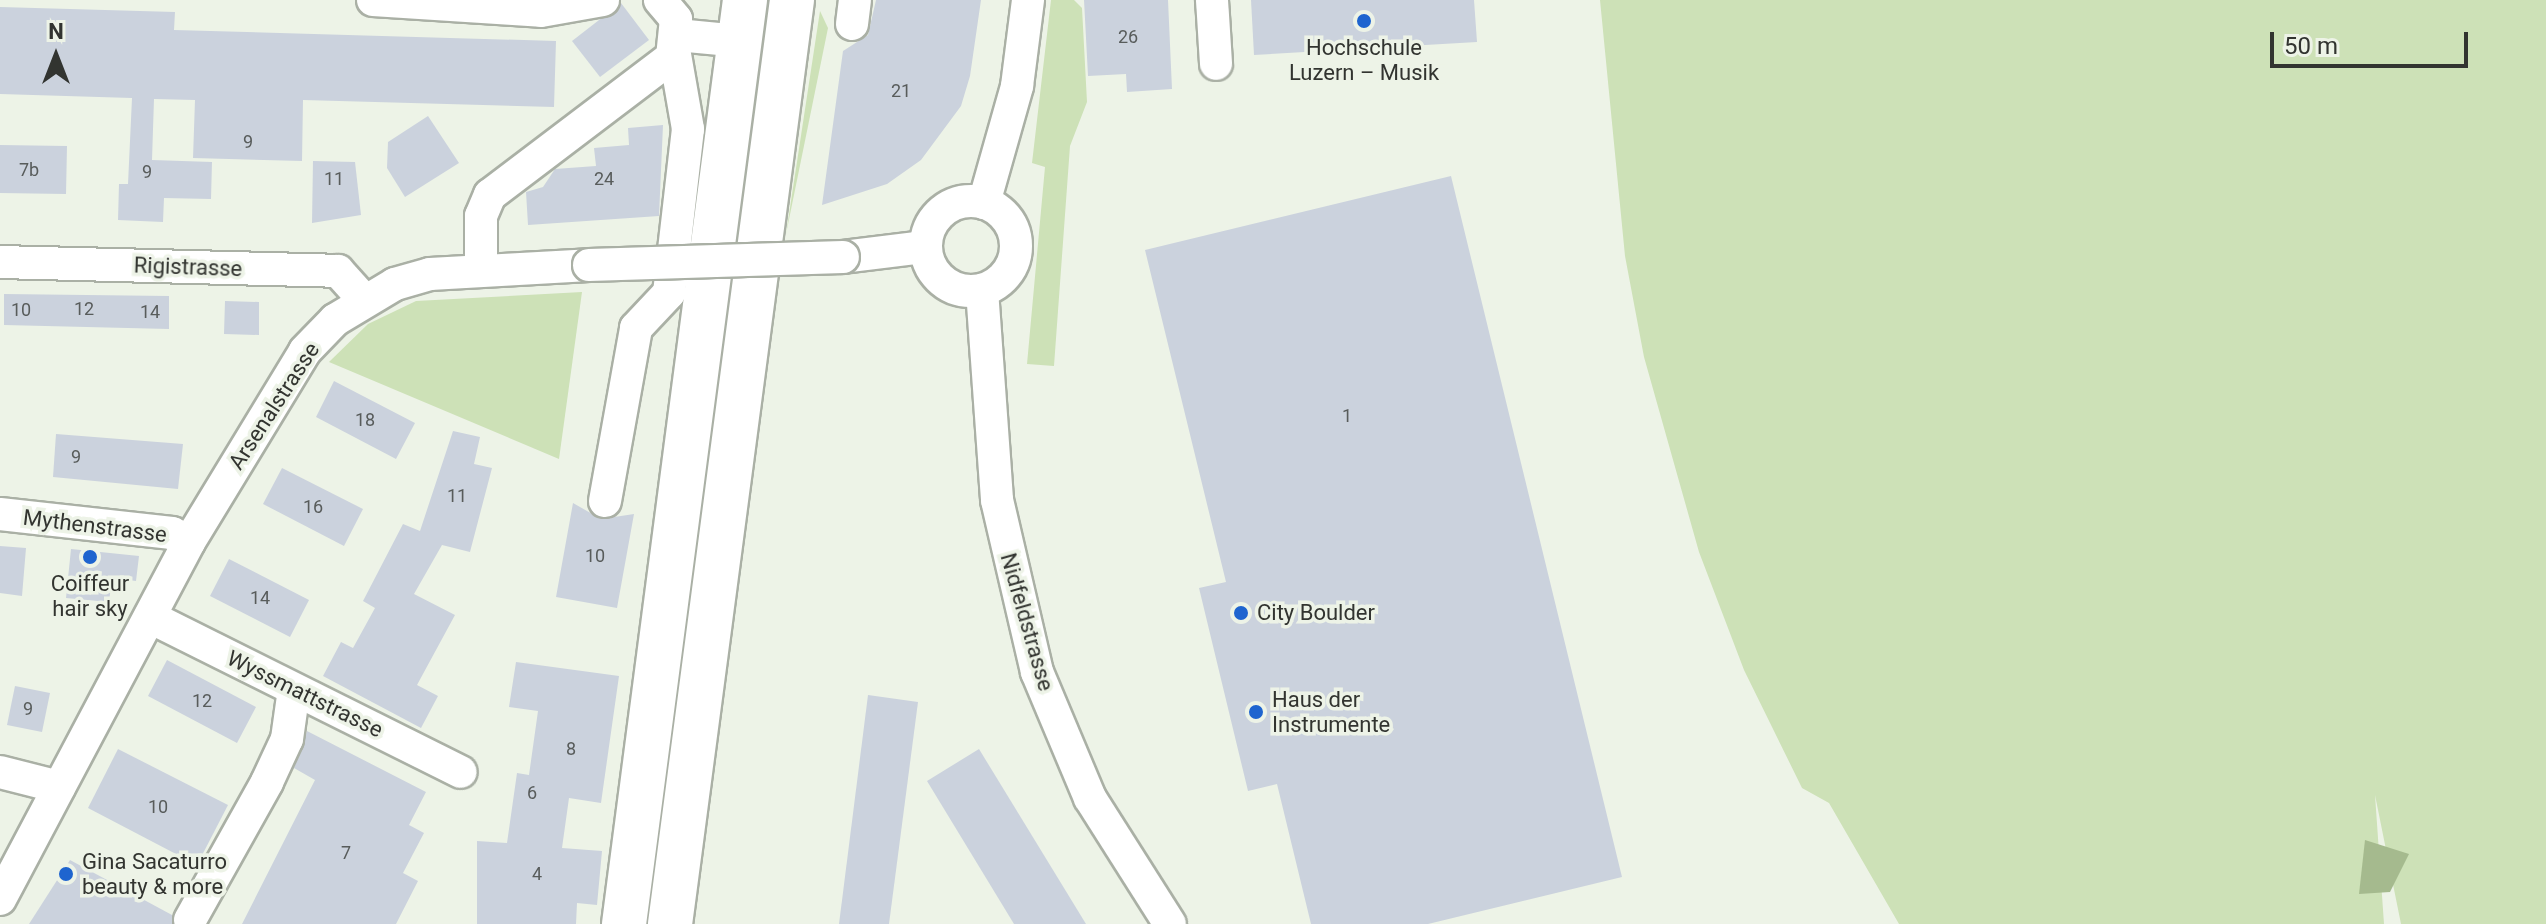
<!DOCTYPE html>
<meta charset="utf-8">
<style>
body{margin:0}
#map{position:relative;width:2546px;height:924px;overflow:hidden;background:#edf3e7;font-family:Roboto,sans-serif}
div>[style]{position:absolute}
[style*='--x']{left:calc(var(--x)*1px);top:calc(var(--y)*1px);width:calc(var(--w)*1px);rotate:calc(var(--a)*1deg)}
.green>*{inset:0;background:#cde1b7}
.water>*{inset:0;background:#a5ba8e}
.building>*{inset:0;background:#cbd2dd}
.roads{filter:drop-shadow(2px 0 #aab0a5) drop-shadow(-2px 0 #aab0a5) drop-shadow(0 2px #aab0a5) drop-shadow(0 -2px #aab0a5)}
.minor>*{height:32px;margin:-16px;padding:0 16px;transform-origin:16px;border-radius:16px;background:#fff}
.minor>.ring{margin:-16px;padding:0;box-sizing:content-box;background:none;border:32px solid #fff;border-radius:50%}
.highway>*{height:44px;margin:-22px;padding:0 22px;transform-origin:22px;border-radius:22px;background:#fff}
.bridges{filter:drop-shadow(2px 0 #aab0a5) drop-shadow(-2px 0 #aab0a5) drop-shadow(0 2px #aab0a5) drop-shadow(0 -2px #aab0a5)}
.minor-bridge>*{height:32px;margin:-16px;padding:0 16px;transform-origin:16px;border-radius:16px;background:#fff}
.dots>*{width:22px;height:22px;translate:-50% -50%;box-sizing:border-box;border:4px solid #edf3e7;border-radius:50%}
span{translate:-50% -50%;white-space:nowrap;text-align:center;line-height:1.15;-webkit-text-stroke:7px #edf3e7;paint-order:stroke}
.number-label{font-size:18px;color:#585c5b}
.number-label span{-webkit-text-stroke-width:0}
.poi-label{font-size:22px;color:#323430}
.left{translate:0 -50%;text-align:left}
.street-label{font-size:22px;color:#323430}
.north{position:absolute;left:16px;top:16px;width:80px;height:80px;-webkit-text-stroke:6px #edf3e7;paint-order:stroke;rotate:0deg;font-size:22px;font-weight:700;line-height:32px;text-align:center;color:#323430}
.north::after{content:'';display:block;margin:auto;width:28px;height:36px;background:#323430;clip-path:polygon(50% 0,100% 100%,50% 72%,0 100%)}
.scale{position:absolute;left:2270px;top:32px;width:198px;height:36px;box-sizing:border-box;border:4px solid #323430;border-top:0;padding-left:10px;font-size:24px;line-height:28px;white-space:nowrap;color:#323430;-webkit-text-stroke:6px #edf3e7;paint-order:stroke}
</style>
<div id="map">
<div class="green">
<i style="clip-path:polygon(1051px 0,1074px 0,1082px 8px,1087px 102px,1070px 146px,1054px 366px,1027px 364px,1045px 167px,1032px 163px)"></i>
<i style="clip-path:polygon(1600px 0,2546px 0,2546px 924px,2401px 924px,2375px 795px,2384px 924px,1899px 924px,1829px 803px,1802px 788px,1744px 670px,1699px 552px,1644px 357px,1625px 256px)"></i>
<i style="clip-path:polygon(820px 11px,828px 28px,786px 234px)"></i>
<i style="clip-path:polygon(582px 292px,559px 459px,329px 362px,368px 324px,416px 301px)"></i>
</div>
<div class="water">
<i style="clip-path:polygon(2365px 840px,2409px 854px,2390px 892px,2359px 894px)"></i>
</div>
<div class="building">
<i style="clip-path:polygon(876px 0,981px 0,970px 76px,961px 106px,921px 160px,887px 184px,822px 205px,843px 51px,868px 35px)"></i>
<i style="clip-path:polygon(1084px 0,1168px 0,1172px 89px,1127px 92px,1126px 74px,1088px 76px)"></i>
<i style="clip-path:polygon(1251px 0,1474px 0,1477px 42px,1254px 55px)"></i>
<i style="clip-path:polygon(621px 3px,649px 40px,600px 77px,572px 41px)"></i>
<i style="clip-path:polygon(0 7px,175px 12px,174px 30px,556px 41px,554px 107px,303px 100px,302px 161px,193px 158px,195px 100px,154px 99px,152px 160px,212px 162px,211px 199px,164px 198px,163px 222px,118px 220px,119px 184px,128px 184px,132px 98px,0 94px)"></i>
<i style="clip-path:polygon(428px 116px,459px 163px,405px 197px,387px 168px,388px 142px)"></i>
<i style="clip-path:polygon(663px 125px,659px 216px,528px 225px,526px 192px,543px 187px,555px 169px,596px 166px,594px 148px,629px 145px,628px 128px)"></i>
<i style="clip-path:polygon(0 145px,67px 146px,66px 194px,0 193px)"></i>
<i style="clip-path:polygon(313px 161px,355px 162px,361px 215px,312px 223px)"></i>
<i style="clip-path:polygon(1451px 176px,1622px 877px,1428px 924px,1311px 924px,1277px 784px,1248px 791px,1199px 588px,1226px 582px,1145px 250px)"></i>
<i style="clip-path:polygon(4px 294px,169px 296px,169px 329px,4px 325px)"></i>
<i style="clip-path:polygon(225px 301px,259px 302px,259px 335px,224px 334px)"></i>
<i style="clip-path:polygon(334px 381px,415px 423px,396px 459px,316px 417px)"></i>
<i style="clip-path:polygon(453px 431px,480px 437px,474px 464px,492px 468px,470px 552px,442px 545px,414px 594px,455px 615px,417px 685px,438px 696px,421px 728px,323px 676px,341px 642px,353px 648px,375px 608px,363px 601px,403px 524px,420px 531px)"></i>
<i style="clip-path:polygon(56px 434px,183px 444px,178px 489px,53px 477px)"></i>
<i style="clip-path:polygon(282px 468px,363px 509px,344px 546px,263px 504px)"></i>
<i style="clip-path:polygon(573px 503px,601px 519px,634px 514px,617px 608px,556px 597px)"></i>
<i style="clip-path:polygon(0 546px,26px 548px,22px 596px,0 593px)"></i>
<i style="clip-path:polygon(71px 549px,139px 556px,136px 581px,112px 578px,109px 602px,66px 598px)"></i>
<i style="clip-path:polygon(229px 559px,309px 600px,290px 637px,210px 596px)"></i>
<i style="clip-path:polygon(167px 660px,256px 707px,237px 743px,148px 696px)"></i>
<i style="clip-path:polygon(516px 662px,619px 676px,601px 803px,569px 798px,562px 848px,602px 851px,597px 905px,577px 903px,576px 924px,477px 924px,477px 841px,507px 843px,517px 773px,529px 775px,538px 711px,509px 707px)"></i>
<i style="clip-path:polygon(15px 686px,50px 693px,42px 732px,7px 725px)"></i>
<i style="clip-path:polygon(868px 695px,918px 702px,889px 924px,839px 924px)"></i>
<i style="clip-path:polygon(307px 731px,426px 792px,409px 825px,424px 833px,403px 873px,418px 881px,396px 924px,242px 924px,315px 780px,294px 768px)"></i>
<i style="clip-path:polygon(118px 749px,228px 805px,197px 865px,88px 808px)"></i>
<i style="clip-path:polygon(979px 749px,1086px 924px,1014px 924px,927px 781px)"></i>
<i style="clip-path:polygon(70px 860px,172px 915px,172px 924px,29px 924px)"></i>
</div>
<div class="roads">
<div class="minor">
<i style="--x:373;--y:0;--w:168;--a:3.7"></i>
<i style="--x:541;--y:11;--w:63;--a:-10.1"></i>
<i style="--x:1212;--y:0;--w:64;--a:86.4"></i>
<i style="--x:852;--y:24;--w:24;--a:-83"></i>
<i style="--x:677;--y:35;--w:62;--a:5.5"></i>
<i class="ring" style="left:926px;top:201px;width:58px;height:58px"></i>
<i style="--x:984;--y:203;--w:122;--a:-74.2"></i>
<i style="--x:1017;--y:86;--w:87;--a:-82.7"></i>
<i style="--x:843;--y:257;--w:83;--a:-7"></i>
<i style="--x:0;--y:262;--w:338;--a:1.5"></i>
<i style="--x:338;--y:271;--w:39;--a:48"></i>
<i style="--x:481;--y:269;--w:53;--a:-90"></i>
<i style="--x:481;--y:216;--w:23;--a:-67"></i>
<i style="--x:490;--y:195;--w:228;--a:-37.2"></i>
<i style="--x:672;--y:57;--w:38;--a:-84"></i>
<i style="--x:676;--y:19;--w:25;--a:-130"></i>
<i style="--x:982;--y:290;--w:211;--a:85.9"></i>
<i style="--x:997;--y:500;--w:177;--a:76.9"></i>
<i style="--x:1037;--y:672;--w:137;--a:67.2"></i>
<i style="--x:1090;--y:798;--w:149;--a:57.6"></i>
<i style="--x:605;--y:501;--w:176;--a:-79.8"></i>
<i style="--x:636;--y:328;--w:48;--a:-46.7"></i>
<i style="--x:669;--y:293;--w:165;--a:-83.4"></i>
<i style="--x:688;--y:129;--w:81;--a:-99.9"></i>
<i style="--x:0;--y:514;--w:173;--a:6.3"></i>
<i style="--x:172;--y:533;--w:19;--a:28"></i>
<i style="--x:150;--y:617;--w:347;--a:26.5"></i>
<i style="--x:0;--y:772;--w:61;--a:14.3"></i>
<i style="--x:0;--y:899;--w:404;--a:-62.1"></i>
<i style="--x:189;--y:542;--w:223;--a:-58.7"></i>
<i style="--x:305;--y:351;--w:43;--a:-45.9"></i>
<i style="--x:335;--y:320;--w:70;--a:-31"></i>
<i style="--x:395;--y:284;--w:36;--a:-16"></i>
<i style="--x:430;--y:274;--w:159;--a:-3.2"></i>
<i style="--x:190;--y:920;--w:158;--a:-60.8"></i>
<i style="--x:267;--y:782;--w:47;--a:-65.1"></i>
<i style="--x:287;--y:739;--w:50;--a:-82"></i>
</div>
<div class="highway">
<i style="--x:624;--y:924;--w:932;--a:-82.54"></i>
<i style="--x:670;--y:924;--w:932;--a:-82.48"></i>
</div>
</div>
<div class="bridges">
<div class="minor-bridge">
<i style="--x:589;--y:265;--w:254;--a:-1.8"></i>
</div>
</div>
<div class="dots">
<i style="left:1364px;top:21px;background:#1e64cf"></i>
<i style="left:90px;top:557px;background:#1e64cf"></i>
<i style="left:1241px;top:613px;background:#1e64cf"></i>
<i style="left:1256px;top:712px;background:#1e64cf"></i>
<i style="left:66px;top:874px;background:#1e64cf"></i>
</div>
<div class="number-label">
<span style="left:1128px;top:37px">26</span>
<span style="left:901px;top:91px">21</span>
<span style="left:248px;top:142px">9</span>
<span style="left:29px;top:170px">7b</span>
<span style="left:147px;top:172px">9</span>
<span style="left:334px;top:179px">11</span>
<span style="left:604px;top:179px">24</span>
<span style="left:84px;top:309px">12</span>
<span style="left:21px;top:310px">10</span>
<span style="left:150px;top:312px">14</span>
<span style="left:1347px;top:416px">1</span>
<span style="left:365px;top:420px">18</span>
<span style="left:76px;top:457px">9</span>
<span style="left:457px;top:496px">11</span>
<span style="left:313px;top:507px">16</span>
<span style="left:595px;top:556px">10</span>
<span style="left:260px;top:598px">14</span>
<span style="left:202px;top:701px">12</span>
<span style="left:28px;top:709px">9</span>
<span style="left:571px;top:749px">8</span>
<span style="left:532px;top:793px">6</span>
<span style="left:158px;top:807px">10</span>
<span style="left:346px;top:853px">7</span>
<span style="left:537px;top:874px">4</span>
</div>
<div class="poi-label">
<span style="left:1364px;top:60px">Hochschule<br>Luzern – Musik</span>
<span style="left:90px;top:596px">Coiffeur<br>hair sky</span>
<span class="left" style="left:1257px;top:613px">City Boulder</span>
<span class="left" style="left:1272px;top:712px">Haus der<br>Instrumente</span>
<span class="left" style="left:82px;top:874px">Gina Sacaturro<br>beauty &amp; more</span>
</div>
<div class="street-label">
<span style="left:188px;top:267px;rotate:2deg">Rigistrasse</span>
<span style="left:274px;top:406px;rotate:-57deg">Arsenalstrasse</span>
<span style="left:95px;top:526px;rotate:7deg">Mythenstrasse</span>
<span style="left:1027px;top:622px;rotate:74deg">Nidfeldstrasse</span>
<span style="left:305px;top:694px;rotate:26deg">Wyssmattstrasse</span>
</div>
<div class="north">N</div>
<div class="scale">50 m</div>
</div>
